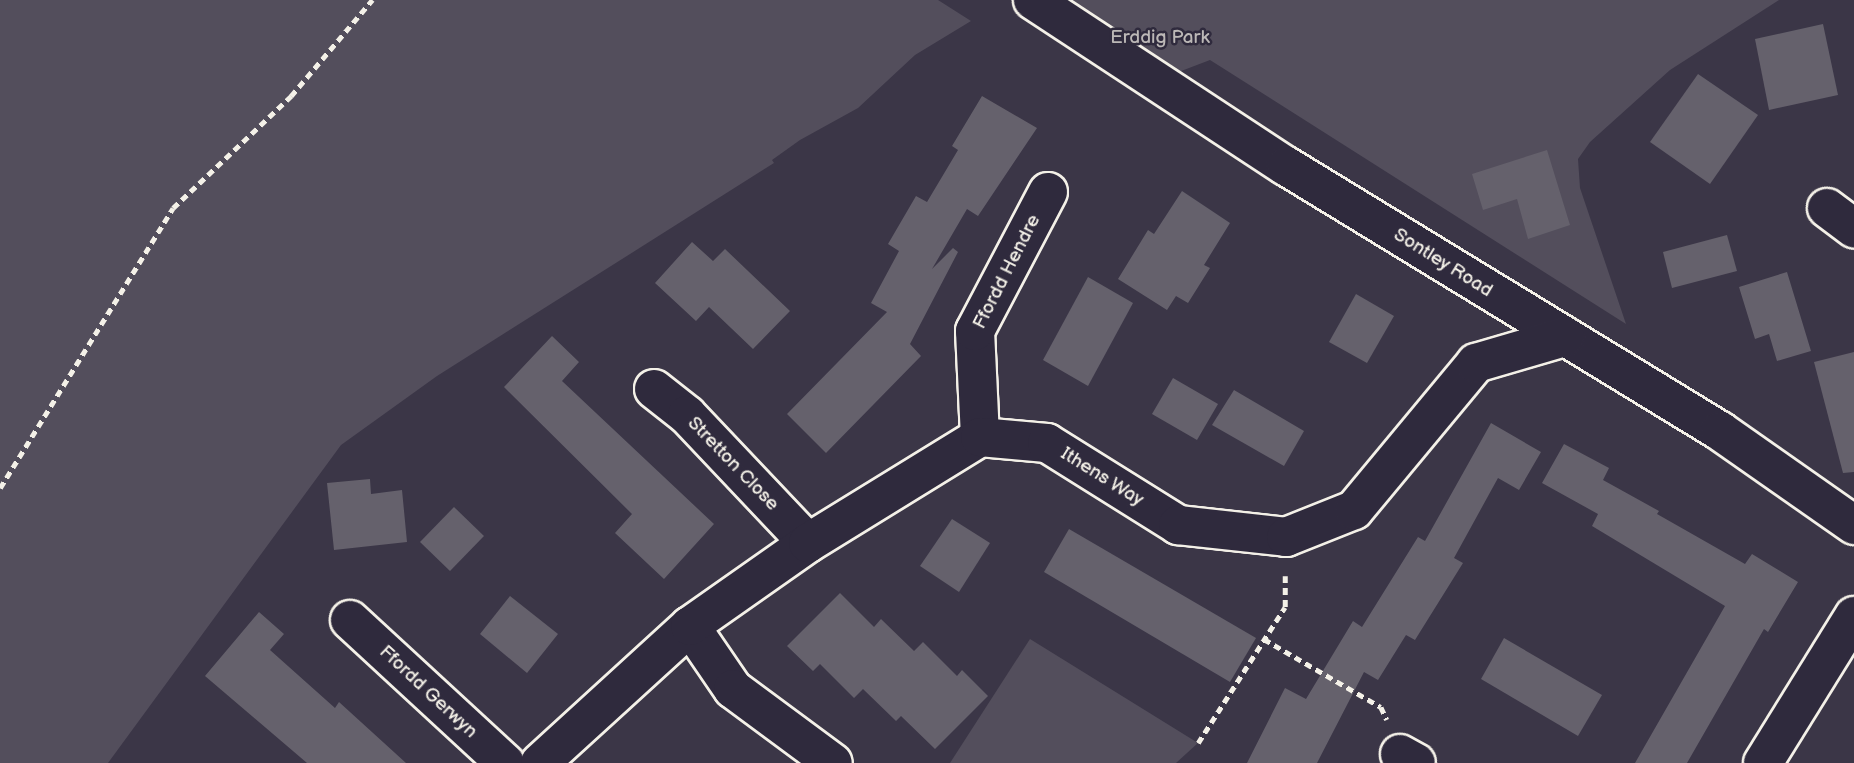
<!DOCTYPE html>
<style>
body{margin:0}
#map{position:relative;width:1854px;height:763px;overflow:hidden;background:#3b3647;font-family:"Balsamiq Sans",sans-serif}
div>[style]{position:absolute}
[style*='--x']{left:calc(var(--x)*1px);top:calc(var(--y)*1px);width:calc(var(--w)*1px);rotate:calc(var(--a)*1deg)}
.green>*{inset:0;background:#534e5c}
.building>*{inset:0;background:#65616c}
.path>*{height:4.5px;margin-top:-2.25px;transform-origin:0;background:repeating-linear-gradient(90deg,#f4f1e8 0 7px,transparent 0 12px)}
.roads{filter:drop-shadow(2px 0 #f4f1e8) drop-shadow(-2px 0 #f4f1e8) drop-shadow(0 2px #f4f1e8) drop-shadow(0 -2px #f4f1e8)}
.street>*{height:38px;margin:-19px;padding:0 19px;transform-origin:19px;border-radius:19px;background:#2f2a3d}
span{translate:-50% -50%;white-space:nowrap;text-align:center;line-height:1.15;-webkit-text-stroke:5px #2f2a3d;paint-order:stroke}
.park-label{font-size:19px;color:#bcb8b7}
.street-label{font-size:19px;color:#f4f1e8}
</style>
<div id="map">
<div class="green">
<i style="clip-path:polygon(0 0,938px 0,971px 21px,915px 55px,858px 108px,800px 140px,772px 160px,774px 163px,437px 376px,341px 445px,108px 763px,0 763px)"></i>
<i style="clip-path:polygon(1033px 0,1779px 0,1670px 70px,1590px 142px,1578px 159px,1580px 188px,1626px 324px,1210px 60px,1155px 81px)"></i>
<i style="clip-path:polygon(1030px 639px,1198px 743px,1176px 763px,950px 763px)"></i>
</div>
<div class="building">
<i style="clip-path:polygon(1823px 24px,1838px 95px,1769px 110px,1755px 39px)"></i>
<i style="clip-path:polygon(1698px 74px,1758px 115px,1710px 184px,1650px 142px)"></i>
<i style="clip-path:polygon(982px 96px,1037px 128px,978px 216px,967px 209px,932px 269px,953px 248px,958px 252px,910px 344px,921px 356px,826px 453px,787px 414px,887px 312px,871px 303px,899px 251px,888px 244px,916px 196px,927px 202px,958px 150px,952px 146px)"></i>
<i style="clip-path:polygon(1547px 150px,1570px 225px,1528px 239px,1517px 199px,1483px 210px,1472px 174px)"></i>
<i style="clip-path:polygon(1182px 191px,1230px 223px,1204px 265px,1210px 268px,1188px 303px,1176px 296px,1167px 310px,1118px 279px,1148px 230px,1154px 234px)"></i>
<i style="clip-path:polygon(1727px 235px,1737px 271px,1672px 288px,1663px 252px)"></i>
<i style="clip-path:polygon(692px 242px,713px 261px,725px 249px,790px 311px,753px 349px,709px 307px,696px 321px,655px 283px)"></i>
<i style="clip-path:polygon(1787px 272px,1811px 351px,1777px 361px,1769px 334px,1755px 339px,1739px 287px)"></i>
<i style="clip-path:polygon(1088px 277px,1133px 303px,1088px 386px,1043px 360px)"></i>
<i style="clip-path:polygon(1356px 294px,1394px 316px,1367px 363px,1329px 342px)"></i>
<i style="clip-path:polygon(552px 336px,579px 362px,562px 381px,714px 524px,664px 579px,615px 533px,632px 514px,504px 387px)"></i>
<i style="clip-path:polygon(1854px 352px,1854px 472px,1843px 473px,1814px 362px)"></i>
<i style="clip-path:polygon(1173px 378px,1218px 404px,1197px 440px,1152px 414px)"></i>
<i style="clip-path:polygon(1234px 390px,1304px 431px,1284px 466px,1212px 425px)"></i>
<i style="clip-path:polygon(1491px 423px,1541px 452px,1519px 490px,1498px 478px,1454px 558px,1463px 563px,1415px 640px,1406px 635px,1378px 680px,1364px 672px,1317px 763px,1247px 763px,1285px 688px,1306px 699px,1353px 621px,1362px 627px,1418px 537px,1425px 541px)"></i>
<i style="clip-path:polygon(1564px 444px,1609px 468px,1603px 480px,1659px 511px,1657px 514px,1745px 564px,1752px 554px,1798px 582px,1768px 632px,1764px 629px,1687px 763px,1635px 763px,1725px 606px,1592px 526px,1598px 514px,1542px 483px)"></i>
<i style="clip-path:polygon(370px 479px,371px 494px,402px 490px,407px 542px,334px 550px,327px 483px)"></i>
<i style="clip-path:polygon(454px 507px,484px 536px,450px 571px,420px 542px)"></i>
<i style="clip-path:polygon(952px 519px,990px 543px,959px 592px,920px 566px)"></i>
<i style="clip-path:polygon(1069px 529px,1256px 638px,1230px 682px,1044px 572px)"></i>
<i style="clip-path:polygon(840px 593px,874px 627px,881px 619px,914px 651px,923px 642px,957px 676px,962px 670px,988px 696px,935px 749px,901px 716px,896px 721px,863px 689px,854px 698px,820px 664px,813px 671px,787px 646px)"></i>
<i style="clip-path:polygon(510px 596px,558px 634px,527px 673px,480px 634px)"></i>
<i style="clip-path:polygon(259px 612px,284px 634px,270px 650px,335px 708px,339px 702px,406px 763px,307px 763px,205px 676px)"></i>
<i style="clip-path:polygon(1504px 638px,1602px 695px,1578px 736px,1481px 679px)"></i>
</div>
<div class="path">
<i style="--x:0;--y:488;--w:329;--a:-58.3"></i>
<i style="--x:173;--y:208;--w:163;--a:-43.5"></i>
<i style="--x:291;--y:96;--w:126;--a:-49.8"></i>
<i style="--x:1264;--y:639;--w:135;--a:30.2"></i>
<i style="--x:1381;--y:707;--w:14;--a:65"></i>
<i style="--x:1198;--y:743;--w:161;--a:-57.4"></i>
<i style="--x:1285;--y:607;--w:31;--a:-90"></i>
</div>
<div class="roads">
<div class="street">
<i style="--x:1033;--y:0;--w:303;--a:33.3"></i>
<i style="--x:1286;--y:166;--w:509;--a:31.41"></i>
<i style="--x:1720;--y:431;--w:164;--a:35"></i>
<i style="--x:1827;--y:208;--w:34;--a:37"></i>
<i style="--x:654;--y:389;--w:42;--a:38.2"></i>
<i style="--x:687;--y:415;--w:176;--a:46.6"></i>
<i style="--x:980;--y:437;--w:106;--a:-92.7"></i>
<i style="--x:975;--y:331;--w:157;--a:-62.3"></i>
<i style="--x:350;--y:620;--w:211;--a:42.7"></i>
<i style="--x:690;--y:626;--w:76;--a:55.7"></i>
<i style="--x:733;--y:689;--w:124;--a:36.5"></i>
<i style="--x:1400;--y:754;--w:18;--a:29"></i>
<i style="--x:540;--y:763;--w:203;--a:-42.4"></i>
<i style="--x:690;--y:626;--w:144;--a:-35.1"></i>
<i style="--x:808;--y:543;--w:202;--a:-31.6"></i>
<i style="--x:980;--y:437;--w:67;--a:5.1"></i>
<i style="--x:1047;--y:443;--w:155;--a:32"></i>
<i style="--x:1178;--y:525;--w:109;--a:6.3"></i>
<i style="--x:1286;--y:537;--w:73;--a:-21.7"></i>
<i style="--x:1354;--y:510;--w:191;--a:-50.3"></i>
<i style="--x:1476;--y:363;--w:93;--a:-16.3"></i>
<i style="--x:1763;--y:763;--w:173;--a:-58.2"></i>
</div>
</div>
<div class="park-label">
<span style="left:1160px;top:38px">Erddig Park</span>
</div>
<div class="street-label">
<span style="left:1443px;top:263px;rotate:32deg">Sontley Road</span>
<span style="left:1007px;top:272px;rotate:-63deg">Ffordd Hendre</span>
<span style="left:733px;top:464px;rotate:46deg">Stretton Close</span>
<span style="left:1102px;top:477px;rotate:32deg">Ithens Way</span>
<span style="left:428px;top:692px;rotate:43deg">Ffordd Gerwyn</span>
</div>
</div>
